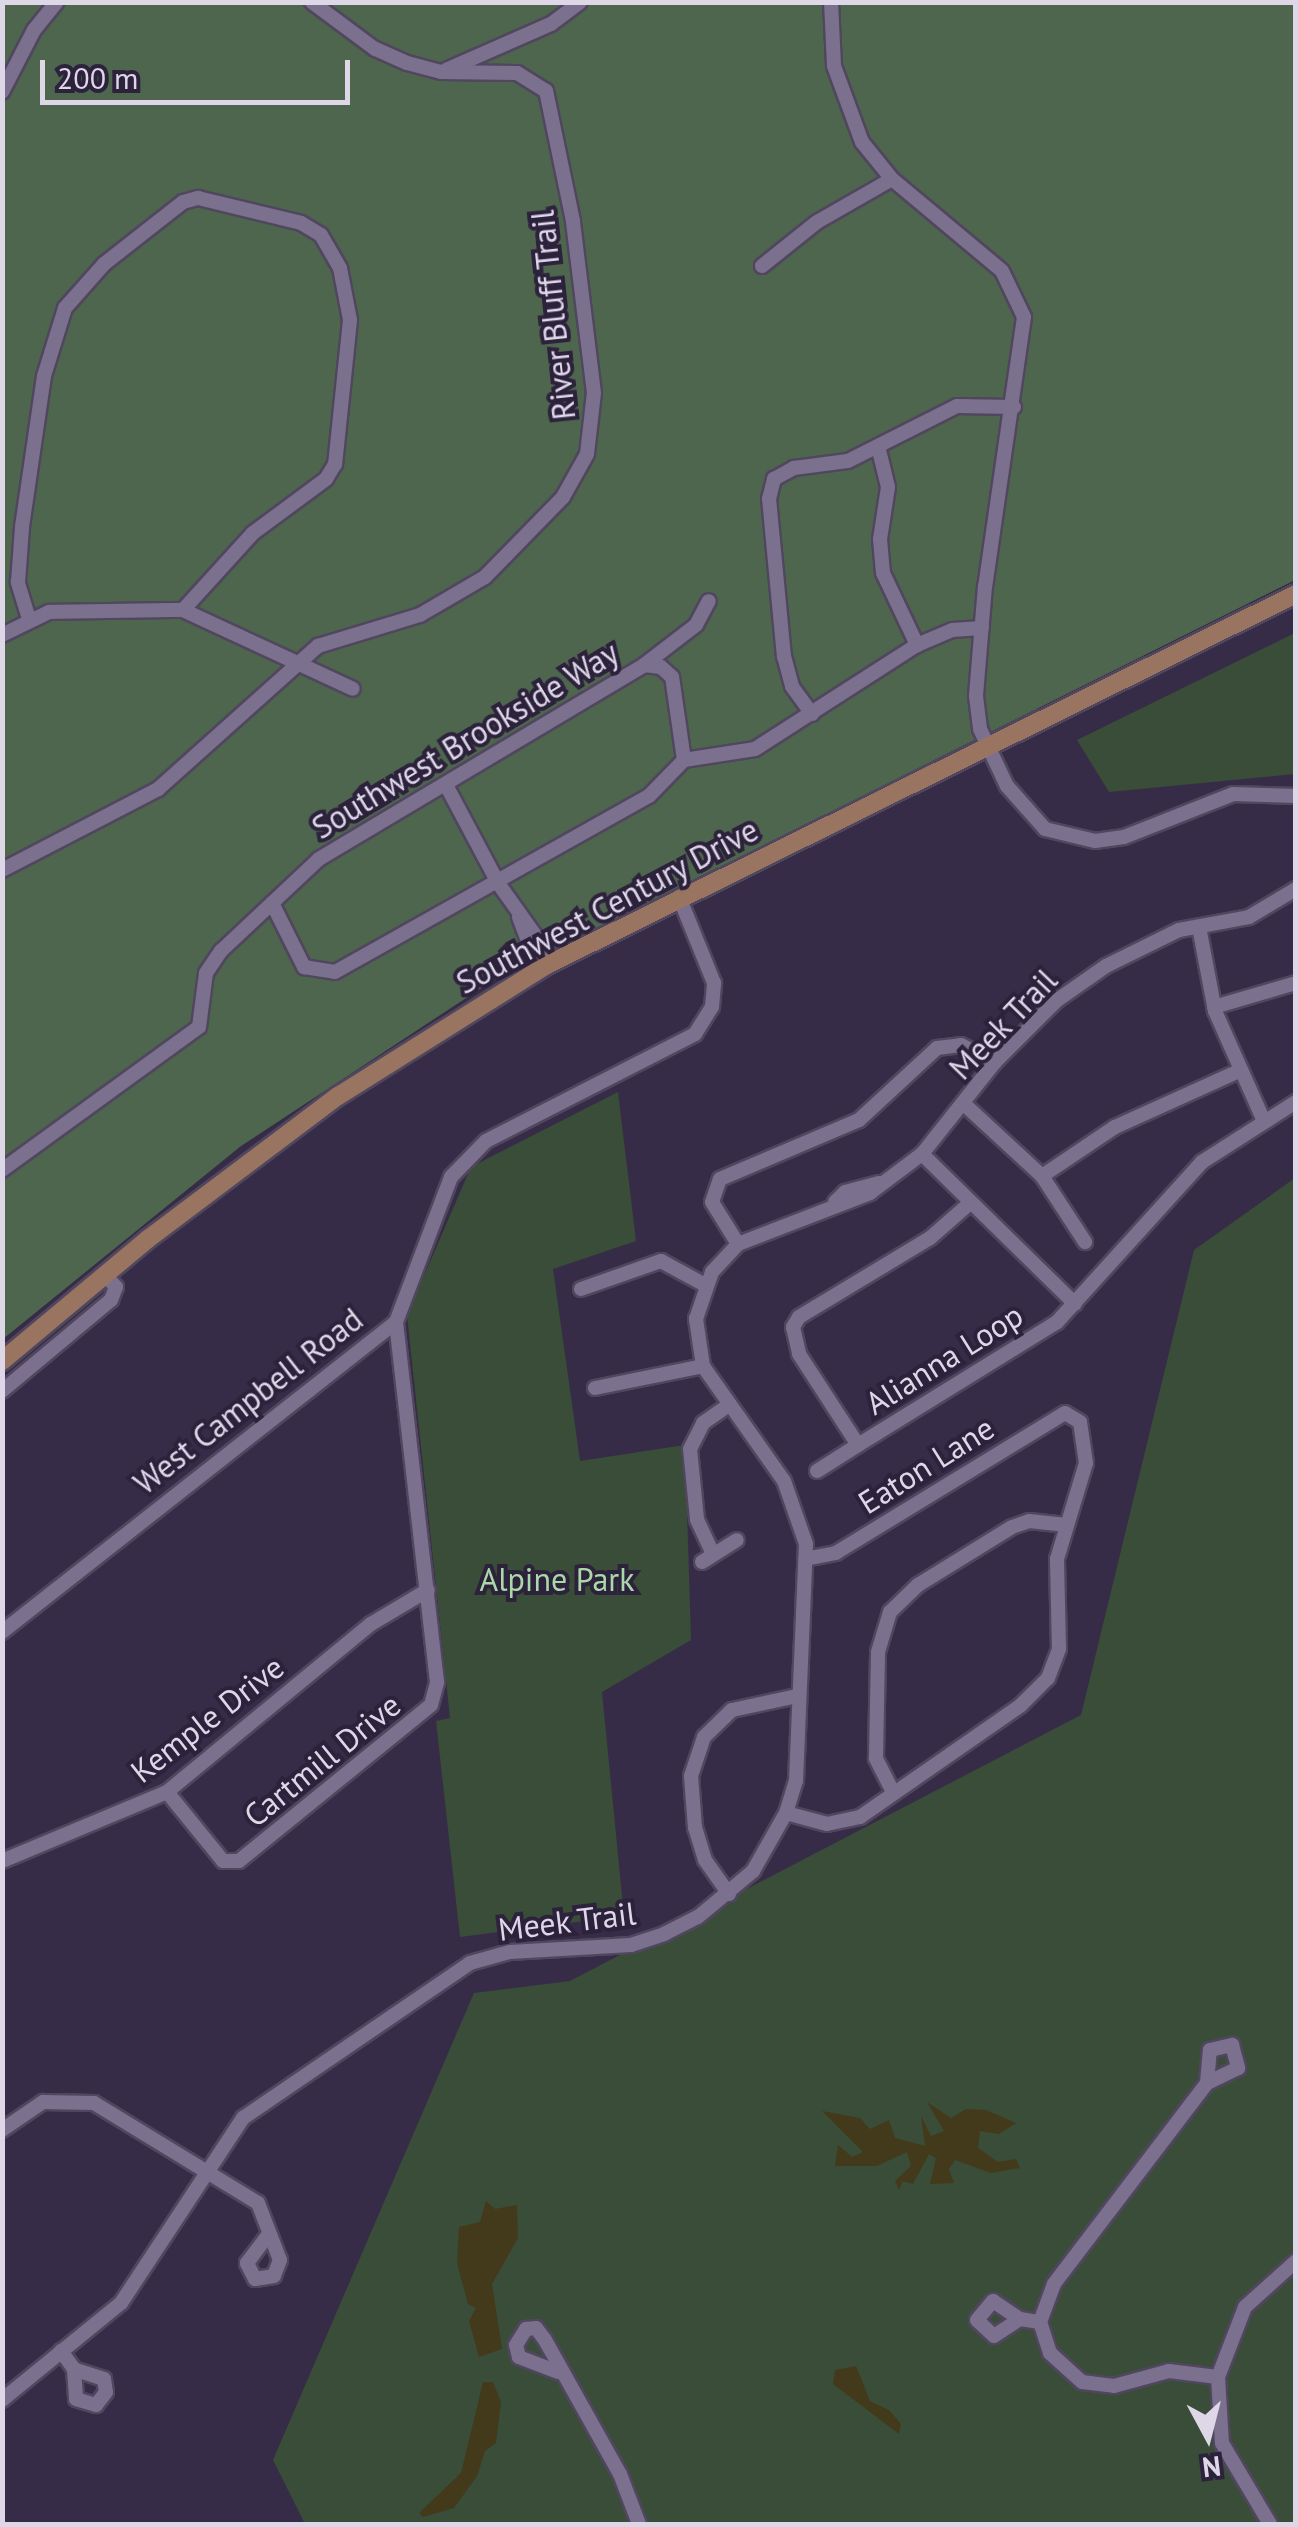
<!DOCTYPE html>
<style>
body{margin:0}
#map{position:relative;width:1298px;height:2527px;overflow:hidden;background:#372c47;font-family:"PT Sans",sans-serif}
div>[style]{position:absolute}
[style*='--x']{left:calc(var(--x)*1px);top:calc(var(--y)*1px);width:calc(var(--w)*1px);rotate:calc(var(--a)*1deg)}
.green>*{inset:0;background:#394d39}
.forest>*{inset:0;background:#4e664d}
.sand>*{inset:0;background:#423a1a}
.roads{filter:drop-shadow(2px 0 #50475e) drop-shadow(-2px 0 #50475e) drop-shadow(0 2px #50475e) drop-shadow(0 -2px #50475e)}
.minor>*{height:14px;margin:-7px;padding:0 7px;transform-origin:7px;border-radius:7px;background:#7c708f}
.major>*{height:18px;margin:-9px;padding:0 9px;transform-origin:9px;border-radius:9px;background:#997561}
span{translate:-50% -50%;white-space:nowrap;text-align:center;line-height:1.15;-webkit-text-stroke:8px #2d223c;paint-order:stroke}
.street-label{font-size:32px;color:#ddd7e8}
.park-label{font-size:32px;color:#aad8a9}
.frame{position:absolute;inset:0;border:5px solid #ddd7e8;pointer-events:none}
.north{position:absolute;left:1158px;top:2387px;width:100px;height:100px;-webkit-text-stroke:8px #2d223c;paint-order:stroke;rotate:173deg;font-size:28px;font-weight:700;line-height:40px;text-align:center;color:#ddd7e8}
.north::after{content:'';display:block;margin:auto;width:35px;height:45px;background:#ddd7e8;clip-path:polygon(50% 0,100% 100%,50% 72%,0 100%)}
.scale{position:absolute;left:40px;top:60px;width:310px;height:45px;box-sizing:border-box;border:5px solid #ddd7e8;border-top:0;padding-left:12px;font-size:30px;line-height:35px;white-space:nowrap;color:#ddd7e8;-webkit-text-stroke:8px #2d223c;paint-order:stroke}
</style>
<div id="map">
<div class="green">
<i style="clip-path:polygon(1295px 633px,1295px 774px,1109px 792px,1077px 740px)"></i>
<i style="clip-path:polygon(618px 1092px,636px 1241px,553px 1269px,580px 1461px,685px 1445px,691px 1640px,602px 1692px,624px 1916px,460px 1937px,436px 1721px,450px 1718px,407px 1315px,471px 1167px)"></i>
<i style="clip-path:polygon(1295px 1178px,1295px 2524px,305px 2524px,273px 2460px,474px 1993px,570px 1981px,1081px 1715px,1194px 1250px)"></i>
</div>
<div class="forest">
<i style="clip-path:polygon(3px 3px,1295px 3px,1295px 580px,492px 981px,241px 1146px,3px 1339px)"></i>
</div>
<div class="sand">
<i style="clip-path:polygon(927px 2102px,951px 2118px,966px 2109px,986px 2110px,1016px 2123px,999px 2134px,980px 2131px,978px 2148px,998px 2162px,1016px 2159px,1020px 2168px,991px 2173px,955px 2160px,949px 2169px,954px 2183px,930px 2184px,936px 2158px,929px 2154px,913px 2184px,903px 2181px,899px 2190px,895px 2181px,911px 2166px,907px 2152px,877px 2166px,835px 2166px,838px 2145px,852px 2157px,863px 2152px,822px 2111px,860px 2118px,870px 2129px,889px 2120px,895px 2138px,925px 2146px,921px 2116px,931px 2136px,944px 2131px)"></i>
<i style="clip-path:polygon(486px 2201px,495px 2209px,517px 2205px,518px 2238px,492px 2284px,502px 2349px,479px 2357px,469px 2321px,476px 2308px,468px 2304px,457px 2263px,459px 2227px,480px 2222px)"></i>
<i style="clip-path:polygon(856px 2366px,870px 2401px,889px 2410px,901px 2424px,899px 2434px,833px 2384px,835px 2370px)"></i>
<i style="clip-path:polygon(483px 2382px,493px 2382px,501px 2402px,496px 2443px,485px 2451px,477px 2476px,454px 2508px,423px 2517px,419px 2513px,461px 2473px)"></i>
</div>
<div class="roads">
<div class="minor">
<i style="--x:831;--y:2;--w:64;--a:87.3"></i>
<i style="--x:834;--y:66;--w:81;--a:69.8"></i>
<i style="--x:862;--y:142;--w:48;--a:51"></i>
<i style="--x:892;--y:179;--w:143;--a:39.9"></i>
<i style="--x:1002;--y:271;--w:51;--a:64.4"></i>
<i style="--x:1024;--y:317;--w:272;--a:98.2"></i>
<i style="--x:985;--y:586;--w:110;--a:94.7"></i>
<i style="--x:976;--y:696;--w:33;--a:83"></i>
<i style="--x:980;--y:729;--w:63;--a:64.7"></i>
<i style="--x:1007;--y:786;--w:57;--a:48.5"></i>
<i style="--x:1045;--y:829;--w:51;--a:13.5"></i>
<i style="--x:1095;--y:841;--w:29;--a:-8"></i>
<i style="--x:1124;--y:837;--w:117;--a:-21.5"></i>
<i style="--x:1233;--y:794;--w:63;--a:1.8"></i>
<i style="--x:446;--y:70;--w:115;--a:-23.7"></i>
<i style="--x:551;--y:24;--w:36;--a:-37"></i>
<i style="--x:2;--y:92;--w:70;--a:-62.7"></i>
<i style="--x:34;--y:30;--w:36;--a:-51"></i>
<i style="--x:762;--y:266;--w:70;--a:-38.7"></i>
<i style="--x:817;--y:222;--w:86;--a:-29.8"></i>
<i style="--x:878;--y:446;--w:42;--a:76.3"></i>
<i style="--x:888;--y:487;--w:53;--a:98.7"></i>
<i style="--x:880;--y:539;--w:34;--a:85"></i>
<i style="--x:883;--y:573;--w:80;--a:64.7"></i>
<i style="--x:29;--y:619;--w:39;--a:-107"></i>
<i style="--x:18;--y:582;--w:55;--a:-85.8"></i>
<i style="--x:22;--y:527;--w:153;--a:-81.7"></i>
<i style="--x:44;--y:376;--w:71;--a:-72.8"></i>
<i style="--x:65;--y:308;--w:59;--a:-48.4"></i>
<i style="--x:104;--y:264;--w:100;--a:-38.1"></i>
<i style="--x:183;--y:202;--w:16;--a:-15"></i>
<i style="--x:198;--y:198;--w:106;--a:13.6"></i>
<i style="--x:301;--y:223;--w:23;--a:31"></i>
<i style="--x:321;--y:235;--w:38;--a:60"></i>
<i style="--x:340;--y:268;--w:53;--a:79.1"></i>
<i style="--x:350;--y:320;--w:145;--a:95.9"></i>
<i style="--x:335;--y:464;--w:17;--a:121"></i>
<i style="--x:326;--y:479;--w:91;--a:143.5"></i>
<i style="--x:253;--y:533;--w:104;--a:132.3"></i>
<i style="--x:2;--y:635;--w:52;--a:-26.1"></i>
<i style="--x:49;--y:612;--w:134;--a:-0.9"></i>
<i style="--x:183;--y:610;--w:187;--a:24.9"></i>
<i style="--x:812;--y:714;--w:34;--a:-126"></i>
<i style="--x:792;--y:686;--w:30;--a:-105"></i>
<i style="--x:784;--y:657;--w:159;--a:-95.4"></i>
<i style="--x:769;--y:499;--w:21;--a:-76"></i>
<i style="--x:774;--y:479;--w:23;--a:-29"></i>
<i style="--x:794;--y:468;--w:54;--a:-7.4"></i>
<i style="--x:848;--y:461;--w:122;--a:-26.8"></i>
<i style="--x:957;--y:406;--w:57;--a:1"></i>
<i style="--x:684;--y:760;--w:72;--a:-8.8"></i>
<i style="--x:755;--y:749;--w:193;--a:-32.7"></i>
<i style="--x:917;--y:645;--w:38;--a:-23"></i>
<i style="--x:952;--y:630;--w:30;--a:-4"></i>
<i style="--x:446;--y:785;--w:111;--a:62"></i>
<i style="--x:498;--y:883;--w:85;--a:54.6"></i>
<i style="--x:547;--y:952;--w:13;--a:90"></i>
<i style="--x:2;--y:870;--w:176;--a:-27.4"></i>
<i style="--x:158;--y:789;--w:215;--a:-41.8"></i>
<i style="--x:318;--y:646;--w:107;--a:-16.9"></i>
<i style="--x:420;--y:615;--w:75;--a:-30.3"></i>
<i style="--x:485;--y:577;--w:112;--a:-45.7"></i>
<i style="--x:563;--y:497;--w:49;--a:-60.8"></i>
<i style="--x:587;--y:454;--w:61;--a:-83.5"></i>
<i style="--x:594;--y:393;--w:173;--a:-97"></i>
<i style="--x:573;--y:221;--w:133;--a:-101.7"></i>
<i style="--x:546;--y:91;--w:34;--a:-148"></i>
<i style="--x:517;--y:73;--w:76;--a:-179.2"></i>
<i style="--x:441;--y:72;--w:35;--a:-165"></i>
<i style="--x:407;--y:63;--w:35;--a:-156"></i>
<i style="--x:375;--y:49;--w:79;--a:-143.3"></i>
<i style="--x:272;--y:903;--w:72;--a:63.4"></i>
<i style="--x:304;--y:967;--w:31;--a:9"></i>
<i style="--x:335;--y:972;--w:360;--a:-29.3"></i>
<i style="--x:649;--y:796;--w:50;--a:-45.8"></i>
<i style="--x:684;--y:760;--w:84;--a:-98.2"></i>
<i style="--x:672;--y:677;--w:15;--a:-138"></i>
<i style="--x:661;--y:667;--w:17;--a:-173"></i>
<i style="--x:519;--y:917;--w:43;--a:69.4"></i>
<i style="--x:534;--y:957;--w:15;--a:32"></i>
<i style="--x:1199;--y:927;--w:86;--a:79.2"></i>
<i style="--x:1215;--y:1011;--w:118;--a:66"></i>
<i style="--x:1214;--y:1007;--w:85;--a:-16.3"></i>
<i style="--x:964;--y:1104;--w:106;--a:42.7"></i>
<i style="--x:1042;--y:1176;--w:79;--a:56.9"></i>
<i style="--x:922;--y:1154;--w:214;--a:44.4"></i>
<i style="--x:2;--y:1170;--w:243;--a:-36"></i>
<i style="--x:199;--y:1027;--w:54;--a:-82.6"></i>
<i style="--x:206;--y:973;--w:27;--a:-56"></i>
<i style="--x:221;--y:951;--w:134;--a:-43.2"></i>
<i style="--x:319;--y:859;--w:378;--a:-30.8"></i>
<i style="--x:644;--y:665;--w:66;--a:-37.6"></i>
<i style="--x:696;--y:625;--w:27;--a:-62"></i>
<i style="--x:1042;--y:1176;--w:88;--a:-33.9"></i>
<i style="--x:1115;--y:1127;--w:136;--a:-24.3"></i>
<i style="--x:835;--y:1202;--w:14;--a:-45"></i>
<i style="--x:845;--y:1192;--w:35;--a:-15"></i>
<i style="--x:970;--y:1203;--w:53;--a:138.8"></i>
<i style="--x:930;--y:1238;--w:153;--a:148.9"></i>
<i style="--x:799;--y:1317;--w:12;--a:121"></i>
<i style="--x:793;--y:1327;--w:28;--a:77"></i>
<i style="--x:799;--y:1354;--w:108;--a:57"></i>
<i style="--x:858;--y:1445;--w:234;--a:-31.7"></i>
<i style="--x:1057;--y:1322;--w:216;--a:-47.8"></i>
<i style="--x:1202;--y:1162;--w:112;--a:-32.6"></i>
<i style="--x:738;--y:1244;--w:49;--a:-121.8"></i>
<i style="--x:712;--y:1202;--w:24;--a:-71"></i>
<i style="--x:720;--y:1179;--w:151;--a:-23"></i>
<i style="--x:859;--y:1120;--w:106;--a:-42.7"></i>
<i style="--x:937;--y:1048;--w:24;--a:-7"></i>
<i style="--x:961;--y:1045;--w:38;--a:27"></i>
<i style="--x:581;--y:1289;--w:85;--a:-19.3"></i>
<i style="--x:661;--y:1261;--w:50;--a:28.6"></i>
<i style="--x:595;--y:1388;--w:110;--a:-11.5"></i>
<i style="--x:2;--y:1391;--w:142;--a:-39.9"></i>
<i style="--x:111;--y:1300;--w:14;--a:-69"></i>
<i style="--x:116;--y:1287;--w:16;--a:-133"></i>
<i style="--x:817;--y:1471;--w:49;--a:-32.4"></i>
<i style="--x:713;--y:1554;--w:38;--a:-115"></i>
<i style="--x:697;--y:1519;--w:70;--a:-95.7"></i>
<i style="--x:690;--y:1449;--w:29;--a:-63"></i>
<i style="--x:703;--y:1423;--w:32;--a:-35"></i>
<i style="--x:702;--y:1562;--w:41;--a:-32.2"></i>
<i style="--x:2;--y:1632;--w:501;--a:-38.2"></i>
<i style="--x:396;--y:1322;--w:155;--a:-69.2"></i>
<i style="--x:451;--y:1177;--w:50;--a:-45.8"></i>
<i style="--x:486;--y:1141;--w:235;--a:-27.1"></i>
<i style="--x:695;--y:1034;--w:32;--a:-58"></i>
<i style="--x:712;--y:1007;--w:24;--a:-85"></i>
<i style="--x:714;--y:983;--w:93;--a:-112.1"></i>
<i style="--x:167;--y:1792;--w:89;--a:50.9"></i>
<i style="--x:223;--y:1861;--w:16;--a:0"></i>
<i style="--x:239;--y:1861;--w:247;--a:-39.1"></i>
<i style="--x:431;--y:1705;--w:24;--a:-75"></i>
<i style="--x:437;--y:1682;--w:362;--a:-96.5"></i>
<i style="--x:893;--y:1792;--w:38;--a:-117"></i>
<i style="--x:876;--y:1758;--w:106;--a:-88.9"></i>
<i style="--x:878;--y:1652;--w:42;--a:-73.3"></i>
<i style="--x:890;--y:1612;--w:39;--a:-44"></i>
<i style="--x:918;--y:1585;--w:110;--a:-31.7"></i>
<i style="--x:1012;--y:1527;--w:18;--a:-19"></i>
<i style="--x:1029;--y:1521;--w:38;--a:6"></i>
<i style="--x:786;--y:1813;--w:42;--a:15"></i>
<i style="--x:827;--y:1824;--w:34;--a:-12"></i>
<i style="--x:860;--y:1817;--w:196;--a:-34.8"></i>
<i style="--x:1021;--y:1705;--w:38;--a:-45"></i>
<i style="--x:1048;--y:1678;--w:31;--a:-69"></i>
<i style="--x:1059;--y:1649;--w:90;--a:-91.3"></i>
<i style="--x:1057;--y:1559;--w:100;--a:-73.2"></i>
<i style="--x:1086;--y:1463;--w:41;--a:-98.3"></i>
<i style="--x:1080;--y:1422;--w:17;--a:-149"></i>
<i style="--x:1065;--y:1413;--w:268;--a:148.6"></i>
<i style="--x:836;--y:1553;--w:31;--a:169"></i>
<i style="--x:2;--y:1861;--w:179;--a:-22.7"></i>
<i style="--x:167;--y:1792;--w:264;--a:-39.5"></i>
<i style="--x:371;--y:1624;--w:66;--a:-30.8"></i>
<i style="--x:729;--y:1894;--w:42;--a:-125.2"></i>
<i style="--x:705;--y:1860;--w:34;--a:-107"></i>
<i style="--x:695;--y:1828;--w:52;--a:-94.4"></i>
<i style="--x:691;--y:1776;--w:41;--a:-71.6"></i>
<i style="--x:704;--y:1737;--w:39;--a:-44"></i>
<i style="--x:732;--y:1710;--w:66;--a:-12.2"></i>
<i style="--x:1207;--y:2083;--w:33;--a:-85"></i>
<i style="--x:1210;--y:2050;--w:23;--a:-13"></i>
<i style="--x:1232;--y:2045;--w:24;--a:75"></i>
<i style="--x:1238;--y:2068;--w:34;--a:154"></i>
<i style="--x:1207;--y:2083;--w:253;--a:127.3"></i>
<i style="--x:1054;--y:2284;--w:40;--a:110.2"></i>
<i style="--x:1040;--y:2322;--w:33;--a:72"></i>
<i style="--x:1050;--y:2353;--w:43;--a:42.2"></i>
<i style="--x:1082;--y:2382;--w:32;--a:7"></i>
<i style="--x:1114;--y:2386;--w:57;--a:-15.3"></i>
<i style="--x:1169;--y:2371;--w:49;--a:7"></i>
<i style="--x:2;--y:2130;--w:50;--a:-34.3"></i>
<i style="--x:43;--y:2102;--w:51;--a:1.1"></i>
<i style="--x:94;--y:2103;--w:192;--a:31.4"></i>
<i style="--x:258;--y:2203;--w:61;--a:68.9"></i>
<i style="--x:280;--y:2260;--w:17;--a:111"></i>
<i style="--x:274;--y:2276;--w:19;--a:171"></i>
<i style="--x:255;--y:2279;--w:18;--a:-117"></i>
<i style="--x:247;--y:2263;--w:34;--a:-53"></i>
<i style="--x:1020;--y:2319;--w:31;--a:147"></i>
<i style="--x:994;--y:2336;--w:23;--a:-137"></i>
<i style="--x:977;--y:2320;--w:25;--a:-50"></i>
<i style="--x:993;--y:2301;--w:32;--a:34"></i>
<i style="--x:1020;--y:2319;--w:20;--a:9"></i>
<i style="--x:61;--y:2351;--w:22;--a:54"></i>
<i style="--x:74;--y:2369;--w:30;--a:86"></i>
<i style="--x:76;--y:2399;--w:21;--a:17"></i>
<i style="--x:96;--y:2405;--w:16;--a:-52"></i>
<i style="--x:106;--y:2392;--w:13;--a:-99"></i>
<i style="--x:104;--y:2379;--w:32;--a:-162"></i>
<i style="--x:558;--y:2372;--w:42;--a:-159"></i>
<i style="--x:519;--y:2357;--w:12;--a:-104"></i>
<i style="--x:516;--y:2345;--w:19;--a:-58"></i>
<i style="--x:526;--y:2329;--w:10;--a:-6"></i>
<i style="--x:536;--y:2328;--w:15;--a:53"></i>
<i style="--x:545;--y:2340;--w:154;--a:60.8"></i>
<i style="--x:620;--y:2474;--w:53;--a:69.2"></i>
<i style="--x:2;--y:2400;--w:154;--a:-39.2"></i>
<i style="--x:121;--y:2303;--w:222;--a:-56.6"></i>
<i style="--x:243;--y:2118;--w:275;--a:-34.3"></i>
<i style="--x:470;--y:1963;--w:41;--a:-15.4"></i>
<i style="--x:510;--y:1952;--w:121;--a:-3.3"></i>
<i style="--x:631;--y:1945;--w:35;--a:-18"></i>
<i style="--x:664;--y:1934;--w:38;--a:-27"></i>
<i style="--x:698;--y:1917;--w:72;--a:-39.9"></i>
<i style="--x:753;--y:1871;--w:67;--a:-60.4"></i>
<i style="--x:786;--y:1813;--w:34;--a:-73"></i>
<i style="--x:796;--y:1781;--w:237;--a:-87.6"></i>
<i style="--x:806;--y:1544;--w:67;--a:-109.2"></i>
<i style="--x:784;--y:1481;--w:141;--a:-125.2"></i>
<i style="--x:703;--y:1366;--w:48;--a:-98.5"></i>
<i style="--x:696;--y:1319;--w:50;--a:-71.2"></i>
<i style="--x:712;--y:1272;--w:38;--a:-47"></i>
<i style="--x:738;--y:1244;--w:142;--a:-21.1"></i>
<i style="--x:870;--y:1193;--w:65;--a:-36.9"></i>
<i style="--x:922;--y:1154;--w:117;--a:-51.6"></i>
<i style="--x:995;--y:1062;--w:86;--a:-45"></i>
<i style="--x:1056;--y:1001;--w:61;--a:-35"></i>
<i style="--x:1106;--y:966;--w:81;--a:-26.3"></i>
<i style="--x:1179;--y:930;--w:71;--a:-10.5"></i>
<i style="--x:1249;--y:917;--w:55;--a:-30.8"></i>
<i style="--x:1270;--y:2524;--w:94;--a:-120.7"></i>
<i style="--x:1222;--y:2443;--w:66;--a:-93.5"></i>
<i style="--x:1218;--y:2377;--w:75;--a:-68.9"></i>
<i style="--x:1245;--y:2307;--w:69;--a:-42"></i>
</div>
<div class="major">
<i style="--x:2;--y:1361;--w:190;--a:-39.9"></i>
<i style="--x:148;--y:1239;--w:238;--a:-37"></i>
<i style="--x:338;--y:1096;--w:247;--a:-32.1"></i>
<i style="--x:547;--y:965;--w:836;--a:-26.35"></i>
</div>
</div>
<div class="street-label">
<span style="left:553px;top:315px;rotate:-96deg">River Bluff Trail</span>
<span style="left:465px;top:740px;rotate:-31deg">Southwest Brookside Way</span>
<span style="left:607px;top:906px;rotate:-28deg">Southwest Century Drive</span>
<span style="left:1003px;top:1024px;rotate:-46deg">Meek Trail</span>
<span style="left:944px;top:1359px;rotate:-32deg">Alianna Loop</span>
<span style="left:248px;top:1401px;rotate:-38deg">West Campbell Road</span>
<span style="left:926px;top:1465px;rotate:-32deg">Eaton Lane</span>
<span style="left:207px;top:1719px;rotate:-38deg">Kemple Drive</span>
<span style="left:322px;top:1760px;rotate:-39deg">Cartmill Drive</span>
<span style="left:567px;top:1921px;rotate:-7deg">Meek Trail</span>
</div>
<div class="park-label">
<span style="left:557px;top:1579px">Alpine Park</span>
</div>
<div class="frame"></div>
<div class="north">N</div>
<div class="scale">200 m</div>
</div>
